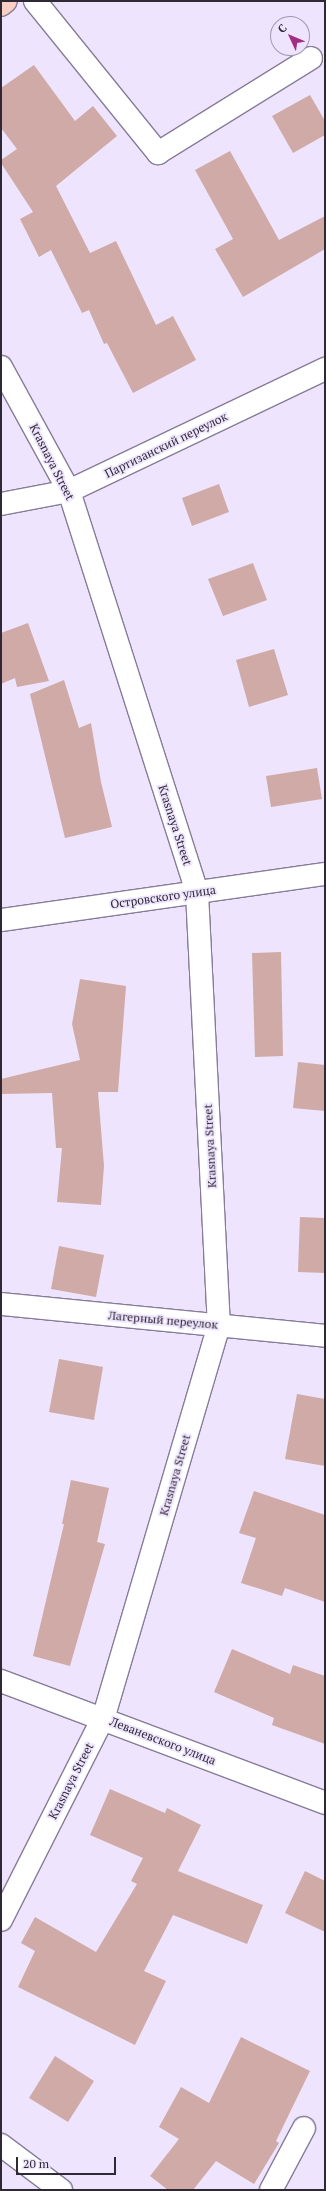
<!DOCTYPE html>
<meta charset="utf-8">
<style>
body{margin:0}
#map{position:relative;width:326px;height:2191px;overflow:hidden;background:#eee4fd;font-family:"PT Serif",serif}
div>[style]{position:absolute}
[style*='--x']{left:calc(var(--x)*1px);top:calc(var(--y)*1px);width:calc(var(--w)*1px);rotate:calc(var(--a)*1deg)}
.building>*{inset:0;background:#cfaaa7}
.roads{filter:drop-shadow(1px 0 #877c98) drop-shadow(-1px 0 #877c98) drop-shadow(0 1px #877c98) drop-shadow(0 -1px #877c98)}
.minor>*{height:22px;margin:-11px;padding:0 11px;transform-origin:11px;border-radius:11px;background:#fff}
.major>*{height:22px;margin:-11px;padding:0 11px;transform-origin:11px;border-radius:11px;background:#fbd0c4}
span{translate:-50% -50%;white-space:nowrap;text-align:center;line-height:1.15;-webkit-text-stroke:3.5px #eee4fd;paint-order:stroke}
.street-label{font-size:12px;color:#2e2935}
.frame{position:absolute;inset:0;border:2px solid #2e2935;pointer-events:none}
.north{position:absolute;left:270px;top:16px;width:40px;height:40px;box-sizing:border-box;background:#eee4fd;border:1px solid #a199ad;border-radius:50%;rotate:314deg;font-size:11px;font-weight:700;line-height:16px;text-align:center;color:#2e2935}
.north::after{content:'';display:block;margin:auto;width:14px;height:18px;background:#a42d84;clip-path:polygon(50% 0,100% 100%,50% 72%,0 100%)}
.scale{position:absolute;left:16px;top:2157px;width:100px;height:18px;box-sizing:border-box;border:2px solid #2e2935;border-top:0;padding-left:5px;font-size:12px;line-height:14px;white-space:nowrap;color:#2e2935;-webkit-text-stroke:3px #eee4fd;paint-order:stroke}
</style>
<div id="map">
<div class="building">
<i style="clip-path:polygon(34px 65px,75px 121px,93px 106px,117px 136px,56px 186px,90px 253px,116px 241px,156px 325px,173px 316px,196px 360px,133px 393px,107px 343px,104px 344px,89px 310px,82px 313px,51px 250px,39px 257px,20px 219px,33px 212px,1px 163px,1px 160px,17px 149px,1px 128px,1px 88px)"></i>
<i style="clip-path:polygon(310px 95px,325px 121px,325px 135px,293px 153px,272px 116px)"></i>
<i style="clip-path:polygon(230px 151px,279px 240px,325px 216px,325px 249px,243px 297px,215px 249px,233px 239px,195px 170px)"></i>
<i style="clip-path:polygon(219px 484px,229px 512px,192px 526px,182px 498px)"></i>
<i style="clip-path:polygon(253px 563px,267px 600px,223px 616px,208px 579px)"></i>
<i style="clip-path:polygon(28px 623px,49px 681px,17px 687px,15px 678px,1px 684px,1px 633px)"></i>
<i style="clip-path:polygon(274px 649px,288px 695px,249px 707px,236px 660px)"></i>
<i style="clip-path:polygon(64px 680px,79px 728px,91px 723px,101px 782px,112px 827px,65px 838px,30px 694px)"></i>
<i style="clip-path:polygon(317px 768px,322px 799px,271px 807px,266px 776px)"></i>
<i style="clip-path:polygon(281px 952px,283px 1056px,255px 1057px,252px 953px)"></i>
<i style="clip-path:polygon(80px 979px,126px 986px,118px 1092px,98px 1092px,104px 1166px,101px 1205px,57px 1202px,62px 1148px,56px 1148px,52px 1093px,1px 1094px,1px 1079px,80px 1060px,72px 1024px)"></i>
<i style="clip-path:polygon(298px 1062px,325px 1065px,325px 1111px,293px 1108px)"></i>
<i style="clip-path:polygon(300px 1217px,325px 1218px,325px 1273px,298px 1272px)"></i>
<i style="clip-path:polygon(59px 1246px,104px 1255px,96px 1297px,51px 1289px)"></i>
<i style="clip-path:polygon(59px 1359px,103px 1367px,94px 1420px,49px 1412px)"></i>
<i style="clip-path:polygon(297px 1394px,325px 1399px,325px 1466px,285px 1459px)"></i>
<i style="clip-path:polygon(71px 1480px,109px 1488px,97px 1542px,105px 1544px,70px 1666px,33px 1656px,64px 1524px,62px 1524px)"></i>
<i style="clip-path:polygon(254px 1491px,325px 1515px,325px 1602px,285px 1588px,282px 1596px,241px 1583px,256px 1538px,239px 1533px)"></i>
<i style="clip-path:polygon(232px 1649px,290px 1674px,293px 1665px,325px 1676px,325px 1744px,272px 1725px,274px 1718px,214px 1692px)"></i>
<i style="clip-path:polygon(110px 1789px,165px 1813px,167px 1808px,201px 1825px,178px 1871px,263px 1905px,247px 1944px,173px 1915px,144px 1971px,166px 1981px,135px 2045px,18px 1987px,35px 1951px,21px 1943px,35px 1917px,96px 1952px,137px 1884px,131px 1881px,143px 1858px,90px 1835px)"></i>
<i style="clip-path:polygon(305px 1871px,325px 1881px,325px 1932px,285px 1913px)"></i>
<i style="clip-path:polygon(241px 2037px,310px 2071px,276px 2141px,279px 2143px,254px 2184px,216px 2161px,193px 2190px,168px 2190px,150px 2176px,179px 2139px,159px 2127px,181px 2087px,209px 2103px)"></i>
<i style="clip-path:polygon(55px 2056px,94px 2081px,68px 2122px,29px 2098px)"></i>
</div>
<div class="roads">
<div class="minor">
<i style="--x:35;--y:1;--w:196;--a:51"></i>
<i style="--x:158;--y:153;--w:180;--a:-31.8"></i>
<i style="--x:1;--y:367;--w:141;--a:61.3"></i>
<i style="--x:69;--y:491;--w:422;--a:72.3"></i>
<i style="--x:197;--y:893;--w:433;--a:87.1"></i>
<i style="--x:219;--y:1325;--w:410;--a:106.4"></i>
<i style="--x:103;--y:1718;--w:226;--a:116.8"></i>
<i style="--x:1;--y:504;--w:69;--a:-10.8"></i>
<i style="--x:69;--y:491;--w:284;--a:-25.5"></i>
<i style="--x:1;--y:920;--w:327;--a:-8.1"></i>
<i style="--x:1;--y:1304;--w:326;--a:5.6"></i>
<i style="--x:1;--y:1681;--w:346;--a:20.6"></i>
<i style="--x:1;--y:2145;--w:75;--a:36.9"></i>
<i style="--x:271;--y:2190;--w:70;--a:-62"></i>
</div>
<div class="major">
<i style="--x:1;--y:5;--w:6;--a:-39"></i>
</div>
</div>
<div class="street-label">
<span style="left:166px;top:445px;rotate:-26deg">Партизанский переулок</span>
<span style="left:52px;top:462px;rotate:63deg">Krasnaya Street</span>
<span style="left:175px;top:825px;rotate:72deg">Krasnaya Street</span>
<span style="left:163px;top:897px;rotate:-8deg">Островского улица</span>
<span style="left:210px;top:1146px;rotate:-93deg">Krasnaya Street</span>
<span style="left:163px;top:1320px;rotate:5deg">Лагерный переулок</span>
<span style="left:175px;top:1475px;rotate:-74deg">Krasnaya Street</span>
<span style="left:163px;top:1741px;rotate:21deg">Леваневского улица</span>
<span style="left:71px;top:1781px;rotate:-63deg">Krasnaya Street</span>
</div>
<div class="frame"></div>
<div class="north">С</div>
<div class="scale">20 m</div>
</div>
